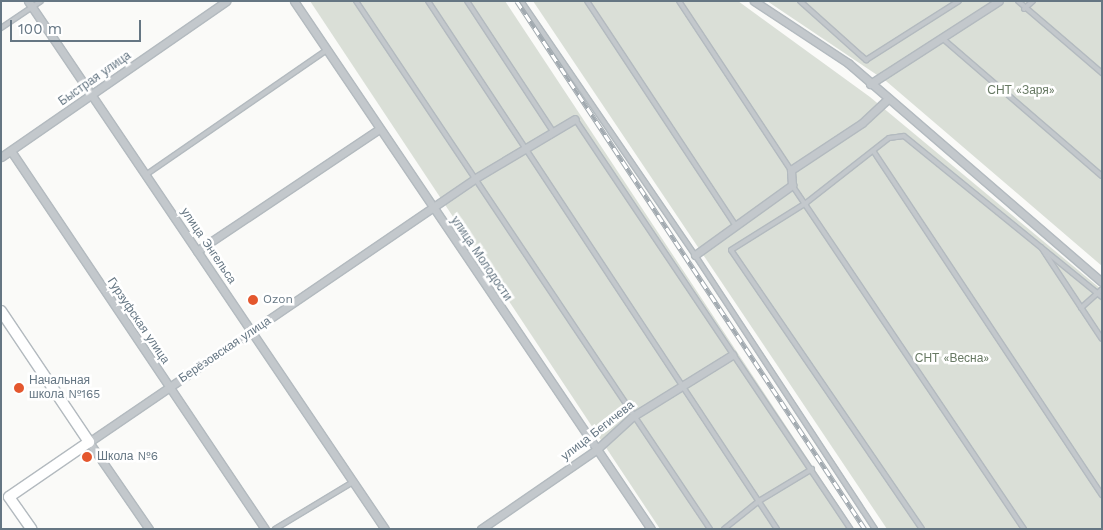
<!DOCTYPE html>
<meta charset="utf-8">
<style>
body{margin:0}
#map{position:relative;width:1103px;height:530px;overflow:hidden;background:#fafaf8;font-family:"Work Sans",sans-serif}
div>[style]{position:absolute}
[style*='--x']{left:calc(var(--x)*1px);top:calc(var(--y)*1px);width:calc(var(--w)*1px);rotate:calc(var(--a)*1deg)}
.green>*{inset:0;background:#dadfd7}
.roads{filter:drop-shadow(1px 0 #b3babf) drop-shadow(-1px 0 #b3babf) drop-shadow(0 1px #b3babf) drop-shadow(0 -1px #b3babf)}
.lane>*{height:4px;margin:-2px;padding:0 2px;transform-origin:2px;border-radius:2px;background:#c3c8cc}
.street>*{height:7px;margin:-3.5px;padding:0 3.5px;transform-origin:3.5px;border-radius:3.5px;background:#c3c8cc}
.secondary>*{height:10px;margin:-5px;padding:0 5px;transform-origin:5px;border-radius:5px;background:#fff}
.rail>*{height:4.5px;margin-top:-2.25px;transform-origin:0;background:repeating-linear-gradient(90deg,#fff 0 8px,#a2aab0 0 16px);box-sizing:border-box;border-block:1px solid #a2aab0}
.dots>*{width:14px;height:14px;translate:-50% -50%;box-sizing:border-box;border:2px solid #fff;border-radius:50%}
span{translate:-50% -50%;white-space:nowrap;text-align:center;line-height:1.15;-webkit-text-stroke:5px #fff;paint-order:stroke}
.street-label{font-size:12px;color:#657683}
.park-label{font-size:12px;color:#687a64}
.poi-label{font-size:12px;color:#657683}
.left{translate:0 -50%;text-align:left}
.frame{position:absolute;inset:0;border:2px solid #657683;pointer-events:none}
.scale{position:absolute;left:10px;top:20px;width:131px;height:22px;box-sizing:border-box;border:2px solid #657683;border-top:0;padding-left:6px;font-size:15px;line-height:18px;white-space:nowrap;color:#657683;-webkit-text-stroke:4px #fff;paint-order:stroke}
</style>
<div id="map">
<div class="green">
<i style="clip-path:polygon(310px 1px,505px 1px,854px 529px,660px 529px)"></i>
<i style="clip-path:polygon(533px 1px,738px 1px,870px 97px,1102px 290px,1102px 529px,887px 529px)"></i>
<i style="clip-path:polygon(767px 1px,1102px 1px,1102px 266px,886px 81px)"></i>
</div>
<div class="roads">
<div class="lane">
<i style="--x:356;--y:1;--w:636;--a:56.16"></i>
<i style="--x:428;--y:1;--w:633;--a:56.54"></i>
<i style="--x:467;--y:1;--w:154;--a:56.6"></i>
<i style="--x:521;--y:1;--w:308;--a:55.6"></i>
<i style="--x:695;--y:255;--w:328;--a:56.7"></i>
<i style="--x:587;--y:1;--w:270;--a:56.5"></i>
<i style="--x:679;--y:1;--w:203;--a:56.5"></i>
<i style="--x:800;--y:1;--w:89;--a:41.8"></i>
<i style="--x:866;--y:60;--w:110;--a:-32.4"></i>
<i style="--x:1018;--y:1;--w:111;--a:40.6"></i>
<i style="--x:1024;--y:9;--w:12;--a:-42"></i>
<i style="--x:1;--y:28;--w:48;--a:-34"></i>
<i style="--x:942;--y:38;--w:211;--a:40.8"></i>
<i style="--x:575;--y:119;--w:494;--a:56.1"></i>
<i style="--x:874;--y:152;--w:412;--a:56.4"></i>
<i style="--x:147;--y:174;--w:219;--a:-34.6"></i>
<i style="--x:792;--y:185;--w:415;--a:56"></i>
<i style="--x:1041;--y:247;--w:110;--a:56.5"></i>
<i style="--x:1081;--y:308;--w:28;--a:-42"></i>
<i style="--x:275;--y:529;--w:91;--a:-31.1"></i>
<i style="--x:724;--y:529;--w:45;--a:-38.7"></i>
<i style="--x:759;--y:501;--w:62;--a:-31.1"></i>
<i style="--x:922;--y:529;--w:338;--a:-124.4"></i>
<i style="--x:731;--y:250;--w:89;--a:-32.1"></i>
<i style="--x:806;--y:203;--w:105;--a:-38.1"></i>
<i style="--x:889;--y:138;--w:15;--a:-8"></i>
<i style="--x:904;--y:136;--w:255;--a:39.1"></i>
</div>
<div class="street">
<i style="--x:28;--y:1;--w:637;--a:55.94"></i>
<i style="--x:294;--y:1;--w:637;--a:55.94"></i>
<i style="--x:754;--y:1;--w:113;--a:33.4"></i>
<i style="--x:848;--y:63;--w:335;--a:40.8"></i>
<i style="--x:870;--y:84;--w:153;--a:-32.8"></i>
<i style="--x:11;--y:151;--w:455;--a:56.1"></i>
<i style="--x:1;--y:157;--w:274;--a:-34.7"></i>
<i style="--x:197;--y:251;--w:219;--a:-33.8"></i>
<i style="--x:695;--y:255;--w:120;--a:-35.8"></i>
<i style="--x:792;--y:185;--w:15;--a:-94"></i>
<i style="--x:791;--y:170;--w:85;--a:-33.5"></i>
<i style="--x:862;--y:123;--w:35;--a:-43"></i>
<i style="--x:149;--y:529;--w:106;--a:-124.6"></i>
<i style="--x:89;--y:442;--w:466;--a:-34.3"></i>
<i style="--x:474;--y:179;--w:117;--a:-30.7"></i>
<i style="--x:481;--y:529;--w:140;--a:-34.5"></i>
<i style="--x:596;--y:450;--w:49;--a:-42.5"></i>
<i style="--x:632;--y:417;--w:118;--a:-31.8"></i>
</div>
<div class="secondary">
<i style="--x:1;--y:311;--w:158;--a:56.1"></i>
<i style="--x:89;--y:442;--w:97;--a:145.5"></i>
<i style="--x:9;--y:497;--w:39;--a:55"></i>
</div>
</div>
<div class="rail">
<i style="--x:517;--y:1;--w:632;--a:56.61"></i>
</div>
<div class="dots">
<i style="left:253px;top:300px;background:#e4572e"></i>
<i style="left:19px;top:388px;background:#e4572e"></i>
<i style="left:87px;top:457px;background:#e4572e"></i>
</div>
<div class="street-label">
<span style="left:95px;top:79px;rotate:-35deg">Быстрая улица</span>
<span style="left:208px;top:246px;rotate:56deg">улица Энгельса</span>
<span style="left:481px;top:259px;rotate:56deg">улица Молодости</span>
<span style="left:138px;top:321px;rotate:56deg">Гурзуфская улица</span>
<span style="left:225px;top:350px;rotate:-34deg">Берёзовская улица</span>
<span style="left:598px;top:431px;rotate:-38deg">улица Бегичева</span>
</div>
<div class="park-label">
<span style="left:1021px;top:91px">СНТ «Заря»</span>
<span style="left:952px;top:359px">СНТ «Весна»</span>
</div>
<div class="poi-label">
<span class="left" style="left:263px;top:300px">Ozon</span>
<span class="left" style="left:29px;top:388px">Начальная<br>школа №165</span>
<span class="left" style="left:97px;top:457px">Школа №6</span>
</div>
<div class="frame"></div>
<div class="scale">100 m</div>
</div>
